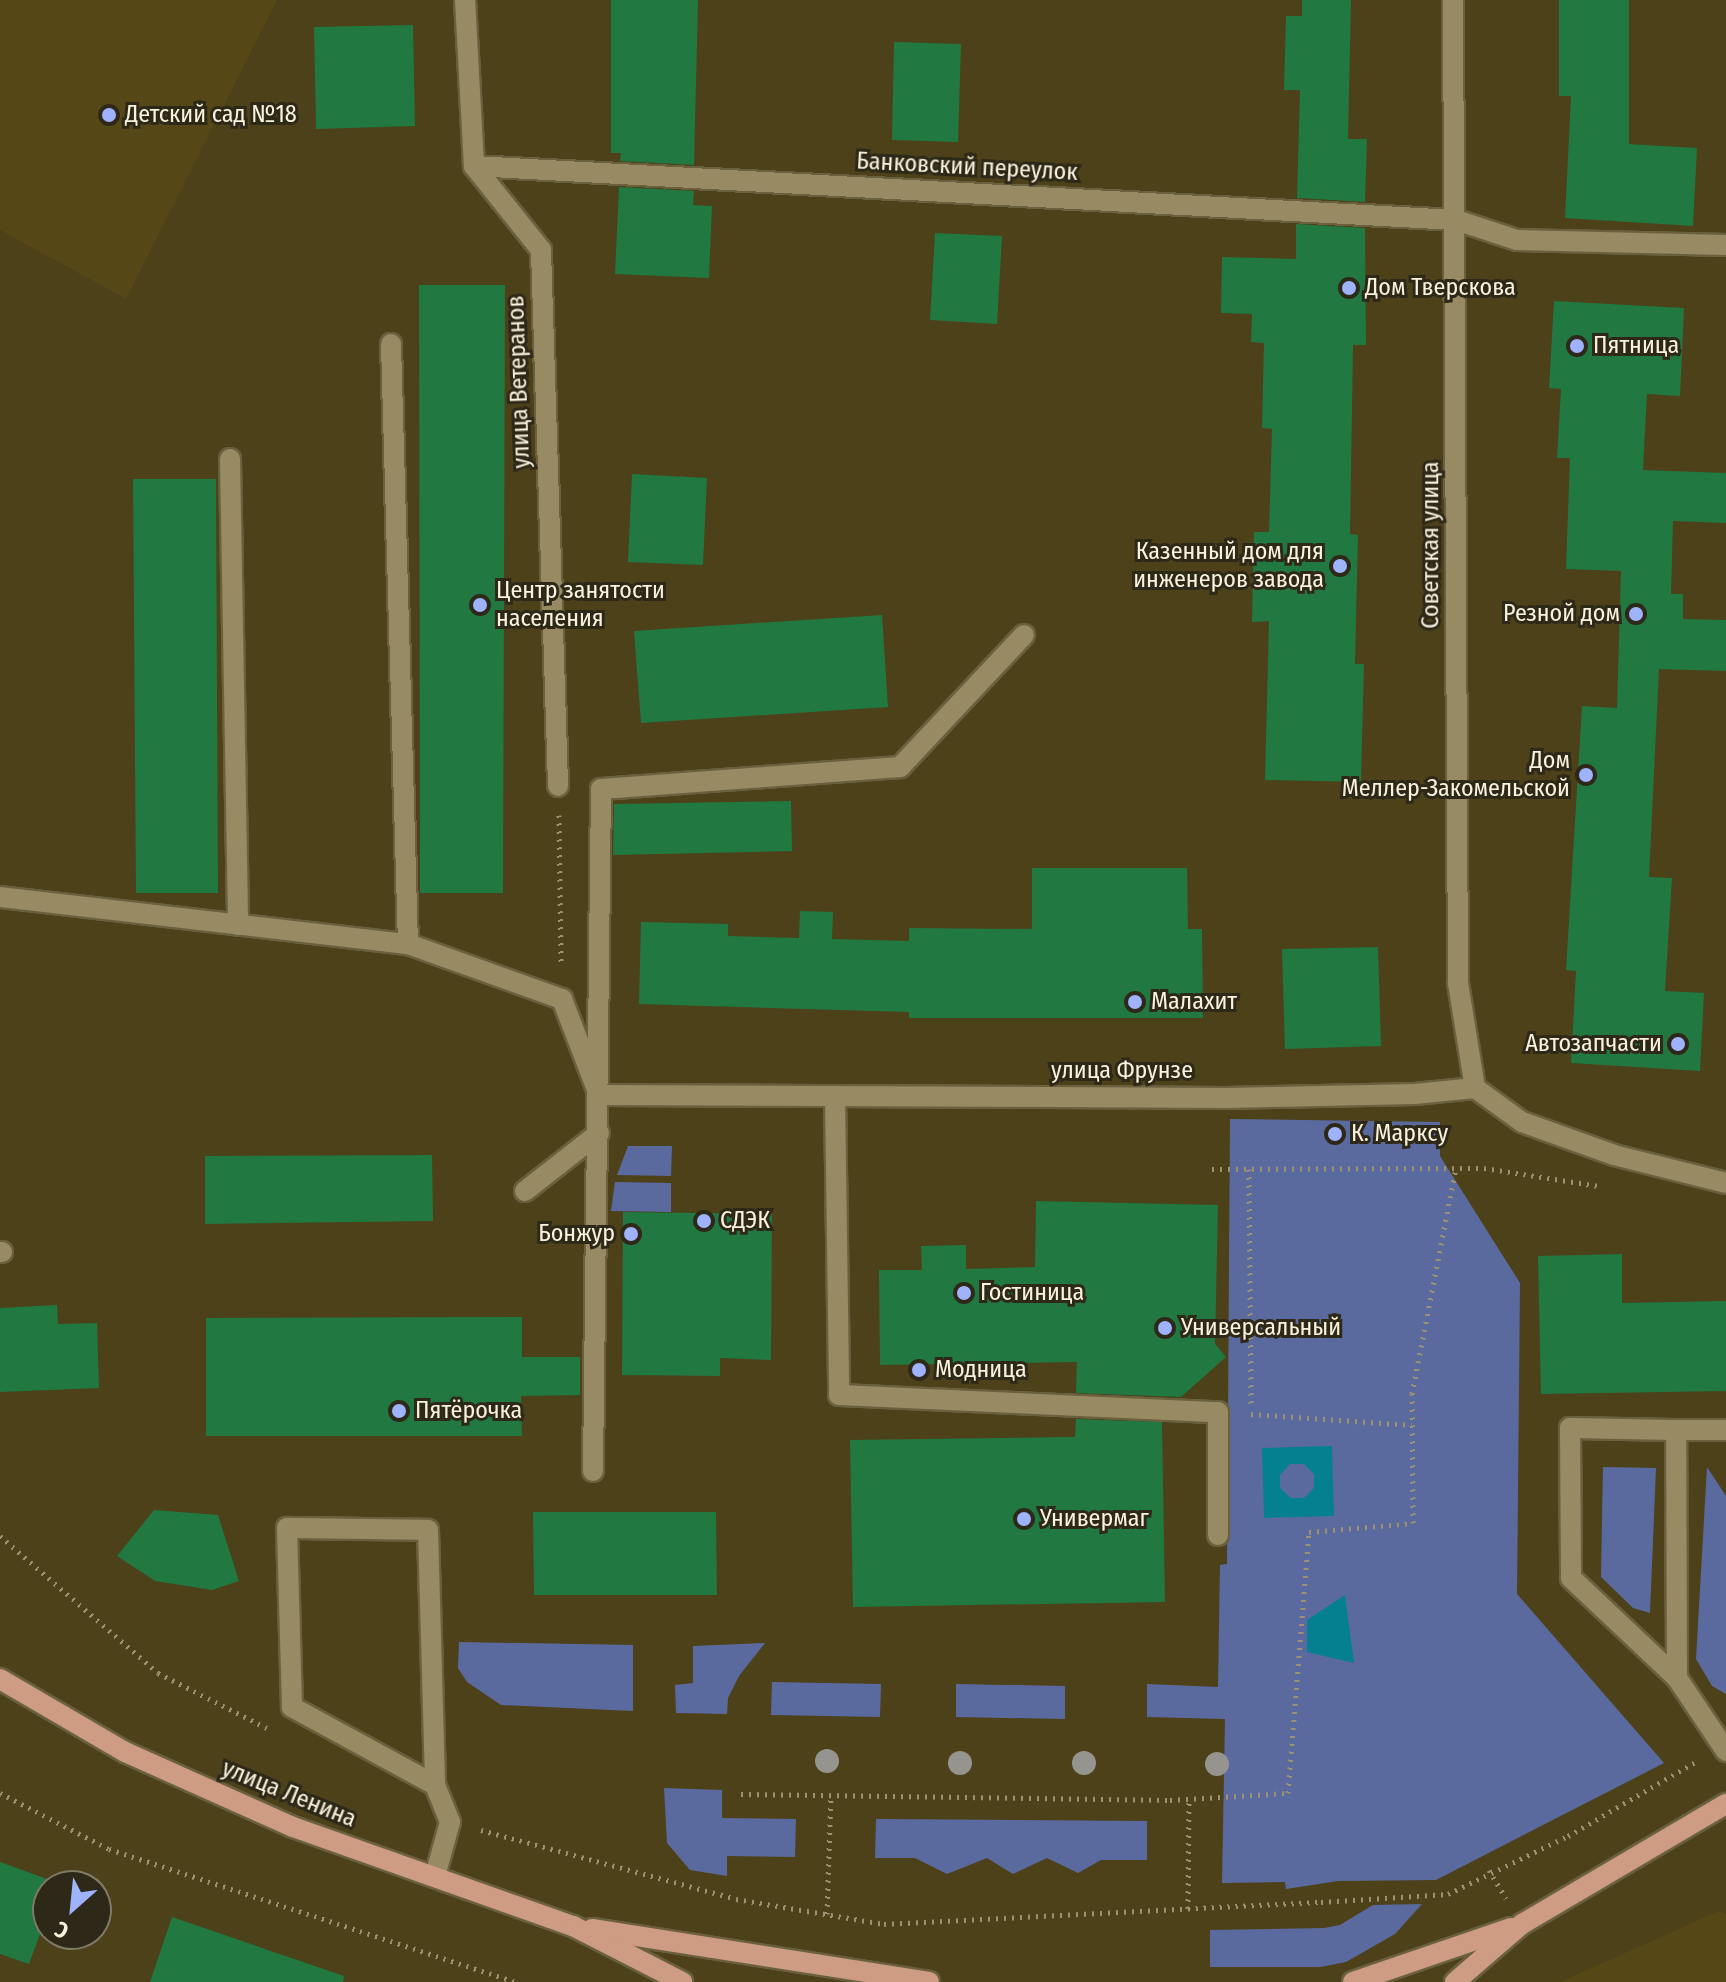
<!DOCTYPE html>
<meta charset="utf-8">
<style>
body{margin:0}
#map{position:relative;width:1726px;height:1982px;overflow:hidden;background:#4d411a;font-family:"Fira Sans Condensed",sans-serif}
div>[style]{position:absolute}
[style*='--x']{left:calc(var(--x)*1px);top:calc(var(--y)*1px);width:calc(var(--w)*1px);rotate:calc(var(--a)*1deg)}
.built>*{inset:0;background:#564717}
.green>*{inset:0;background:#5b6a9e}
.water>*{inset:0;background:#058091}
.building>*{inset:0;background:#217841}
.path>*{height:5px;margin-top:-2.5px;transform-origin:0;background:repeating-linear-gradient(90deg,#9c9273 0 2px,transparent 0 8px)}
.roads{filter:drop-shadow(2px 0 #6a603e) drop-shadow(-2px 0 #6a603e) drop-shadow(0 2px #6a603e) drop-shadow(0 -2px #6a603e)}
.minor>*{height:20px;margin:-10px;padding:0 10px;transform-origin:10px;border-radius:10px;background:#988b63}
.major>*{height:20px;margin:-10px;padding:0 10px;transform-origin:10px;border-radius:10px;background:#cd9c83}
.trees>*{width:24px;height:24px;margin:-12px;border-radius:50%;background:#96948e}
.dots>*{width:22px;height:22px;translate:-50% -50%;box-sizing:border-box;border:4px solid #2e2818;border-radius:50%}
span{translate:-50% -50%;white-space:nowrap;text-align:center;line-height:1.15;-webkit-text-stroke:6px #2e2818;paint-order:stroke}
.poi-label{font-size:24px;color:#f9f2dc}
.left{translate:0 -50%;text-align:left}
.right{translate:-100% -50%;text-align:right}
.street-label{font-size:24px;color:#f9f2dc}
.north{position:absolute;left:32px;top:1870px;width:80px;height:80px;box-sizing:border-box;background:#2e2818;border:2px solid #7f7966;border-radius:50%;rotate:207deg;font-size:22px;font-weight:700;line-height:32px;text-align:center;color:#f9f2dc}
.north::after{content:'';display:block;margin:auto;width:28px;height:36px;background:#9fb3fd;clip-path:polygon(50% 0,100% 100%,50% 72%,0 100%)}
</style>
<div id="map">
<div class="built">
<i style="clip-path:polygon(0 0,277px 0,126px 299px,0 230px)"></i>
<i style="clip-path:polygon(1719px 1911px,1726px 1914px,1726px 1982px,1560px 1982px)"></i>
</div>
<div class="green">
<i style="clip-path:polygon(1230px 1119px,1440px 1122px,1440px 1156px,1520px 1283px,1517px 1594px,1664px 1763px,1436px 1880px,1338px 1881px,1286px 1889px,1285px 1882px,1222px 1883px,1225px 1719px,1147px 1717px,1147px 1684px,1218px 1687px,1220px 1565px,1227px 1564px)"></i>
<i style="clip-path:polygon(628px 1146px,672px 1146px,671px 1176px,617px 1175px)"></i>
<i style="clip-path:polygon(615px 1182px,671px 1183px,671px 1212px,611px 1211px)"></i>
<i style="clip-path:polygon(1603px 1467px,1656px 1468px,1650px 1613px,1633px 1608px,1601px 1577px)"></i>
<i style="clip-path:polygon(1707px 1467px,1726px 1496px,1726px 1694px,1712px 1686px,1696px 1659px)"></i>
<i style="clip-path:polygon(459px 1642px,633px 1645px,633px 1711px,501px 1705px,467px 1682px,458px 1668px)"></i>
<i style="clip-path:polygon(765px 1643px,739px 1676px,728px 1698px,727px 1714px,676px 1713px,675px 1685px,693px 1683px,693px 1646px)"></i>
<i style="clip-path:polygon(772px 1682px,881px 1684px,880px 1717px,771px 1715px)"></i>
<i style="clip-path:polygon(956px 1684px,1065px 1686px,1065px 1719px,956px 1717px)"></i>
<i style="clip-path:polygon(664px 1788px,722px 1790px,722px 1818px,796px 1819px,795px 1857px,727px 1856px,727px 1876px,690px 1870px,667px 1843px)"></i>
<i style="clip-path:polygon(876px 1819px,1147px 1821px,1147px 1860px,1101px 1860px,1078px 1873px,1047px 1858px,1013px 1874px,987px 1858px,947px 1874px,915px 1858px,875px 1858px)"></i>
<i style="clip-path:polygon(1422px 1904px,1395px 1934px,1346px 1962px,1320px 1967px,1210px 1967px,1210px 1930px,1324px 1928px,1340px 1925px,1373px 1905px)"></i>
</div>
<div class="water">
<i style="clip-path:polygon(evenodd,1332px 1446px,1334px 1516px,1264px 1518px,1262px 1448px,1332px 1446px,1290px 1464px,1304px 1464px,1314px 1474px,1314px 1488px,1304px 1498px,1291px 1498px,1280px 1488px,1280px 1475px,1290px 1464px)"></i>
<i style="clip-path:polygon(1345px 1595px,1354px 1663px,1307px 1652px,1307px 1620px)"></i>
</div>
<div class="building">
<i style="clip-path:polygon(611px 0,698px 0,694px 165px,620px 161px,621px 153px,611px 153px)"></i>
<i style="clip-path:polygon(1302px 0,1351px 0,1348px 139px,1367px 139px,1365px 202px,1297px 198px,1300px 90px,1284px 90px,1286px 16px,1302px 16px)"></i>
<i style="clip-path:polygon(1559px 0,1629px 0,1629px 144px,1697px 148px,1693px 226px,1565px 218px,1571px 96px,1559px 96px)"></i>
<i style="clip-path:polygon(413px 25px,415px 126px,316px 129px,314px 27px)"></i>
<i style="clip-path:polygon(894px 42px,961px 44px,958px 142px,892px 140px)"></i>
<i style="clip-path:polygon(619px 187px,694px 191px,693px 205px,712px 206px,709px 278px,615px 274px)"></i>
<i style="clip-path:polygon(1296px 224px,1365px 228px,1366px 345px,1353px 345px,1350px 534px,1358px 535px,1355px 664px,1364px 664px,1361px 782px,1265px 780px,1269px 621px,1252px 622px,1254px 532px,1269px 532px,1272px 429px,1262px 428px,1264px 343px,1251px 342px,1252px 314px,1221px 313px,1222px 257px,1296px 259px)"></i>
<i style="clip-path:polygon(935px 233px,1002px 236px,997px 324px,930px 320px)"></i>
<i style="clip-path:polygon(419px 285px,505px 285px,503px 893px,420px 893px)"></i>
<i style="clip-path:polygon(1554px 301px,1684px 308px,1680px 396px,1647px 394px,1643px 470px,1726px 473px,1726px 523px,1673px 521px,1671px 594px,1683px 594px,1683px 619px,1726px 620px,1726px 671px,1659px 669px,1649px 877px,1672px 878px,1665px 991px,1704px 993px,1700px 1071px,1571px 1063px,1576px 971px,1566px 970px,1582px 706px,1617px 708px,1621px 571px,1566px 569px,1570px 458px,1557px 458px,1561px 389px,1549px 388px)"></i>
<i style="clip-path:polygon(632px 474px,707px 478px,703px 565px,628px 562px)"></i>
<i style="clip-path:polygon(133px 479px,216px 479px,218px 893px,136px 893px)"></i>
<i style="clip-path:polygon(882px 615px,888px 707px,641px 723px,634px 631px)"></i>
<i style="clip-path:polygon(791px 801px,792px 851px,613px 855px,614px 804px)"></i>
<i style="clip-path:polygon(1032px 868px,1187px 868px,1188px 929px,1202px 929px,1203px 1018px,909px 1018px,909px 1012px,639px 1004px,641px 922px,728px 924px,728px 936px,799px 938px,800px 911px,833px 912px,832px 939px,909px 941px,909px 928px,1032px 929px)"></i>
<i style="clip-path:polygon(1378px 947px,1381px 1046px,1285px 1049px,1282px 949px)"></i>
<i style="clip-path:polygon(432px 1155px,433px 1221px,205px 1224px,205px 1156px)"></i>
<i style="clip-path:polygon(1036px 1201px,1218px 1205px,1215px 1344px,1226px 1357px,1181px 1397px,1076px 1393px,1077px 1362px,880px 1365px,879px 1270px,922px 1270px,921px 1246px,966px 1245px,966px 1269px,1035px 1267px)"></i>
<i style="clip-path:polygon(623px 1212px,772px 1214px,771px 1360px,720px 1358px,720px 1376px,622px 1375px)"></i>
<i style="clip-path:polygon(1622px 1254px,1622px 1303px,1726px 1301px,1726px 1391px,1541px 1394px,1538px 1256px)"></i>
<i style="clip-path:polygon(57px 1305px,58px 1324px,97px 1323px,99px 1388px,0 1392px,0 1308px)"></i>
<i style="clip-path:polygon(522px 1317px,522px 1357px,580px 1357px,580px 1395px,521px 1396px,522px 1436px,206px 1436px,206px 1318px)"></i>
<i style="clip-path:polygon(1076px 1419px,1162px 1422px,1165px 1602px,853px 1607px,850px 1440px,1075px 1437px)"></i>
<i style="clip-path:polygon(154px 1510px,218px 1515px,239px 1581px,212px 1590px,155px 1581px,117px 1556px)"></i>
<i style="clip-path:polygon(533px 1512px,716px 1512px,717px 1595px,534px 1595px)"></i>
<i style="clip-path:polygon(0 1862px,58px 1883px,48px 1886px,48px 1912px,29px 1964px,0 1954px)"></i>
<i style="clip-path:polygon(172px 1917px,344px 1976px,343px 1982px,150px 1982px)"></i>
</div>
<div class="path">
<i style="--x:559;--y:815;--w:150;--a:89.2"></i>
<i style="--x:1212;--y:1169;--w:272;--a:-0.2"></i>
<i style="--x:1484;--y:1168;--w:116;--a:8.9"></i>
<i style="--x:1249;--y:1169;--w:235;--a:89.5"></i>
<i style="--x:1251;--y:1414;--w:161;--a:3.9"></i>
<i style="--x:0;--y:1536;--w:209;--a:40.9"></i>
<i style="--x:158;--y:1673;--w:122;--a:26.8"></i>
<i style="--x:0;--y:1793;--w:123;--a:27.2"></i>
<i style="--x:109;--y:1849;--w:429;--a:18.1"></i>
<i style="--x:741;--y:1794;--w:429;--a:0.8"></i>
<i style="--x:1170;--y:1800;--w:118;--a:-3.4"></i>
<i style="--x:1288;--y:1793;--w:262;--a:-85.4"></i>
<i style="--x:1309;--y:1532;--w:104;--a:-4.9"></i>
<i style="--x:1413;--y:1523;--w:129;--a:-90.4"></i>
<i style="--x:1412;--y:1394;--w:230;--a:-79"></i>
<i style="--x:481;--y:1830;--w:264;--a:15.1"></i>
<i style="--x:736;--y:1899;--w:150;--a:9.6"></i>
<i style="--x:884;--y:1924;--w:438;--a:-2.9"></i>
<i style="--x:1321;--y:1902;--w:127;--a:-3.6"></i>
<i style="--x:1448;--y:1894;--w:133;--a:-25.8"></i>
<i style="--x:1568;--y:1836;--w:149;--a:-30.2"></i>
<i style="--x:1489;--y:1870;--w:33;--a:59"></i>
<i style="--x:1188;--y:1909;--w:111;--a:-89.5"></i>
<i style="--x:827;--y:1914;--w:119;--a:-88.1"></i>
</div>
<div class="roads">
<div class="minor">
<i style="--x:465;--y:0;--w:166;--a:86.9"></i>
<i style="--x:474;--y:166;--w:107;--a:51.4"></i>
<i style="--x:541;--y:250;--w:536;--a:88.18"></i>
<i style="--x:1453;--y:0;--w:983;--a:89.71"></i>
<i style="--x:1458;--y:983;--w:106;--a:80.8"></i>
<i style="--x:474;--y:166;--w:983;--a:3.15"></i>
<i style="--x:1456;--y:220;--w:64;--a:18.2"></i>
<i style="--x:1517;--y:240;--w:209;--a:1.4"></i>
<i style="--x:391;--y:344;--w:600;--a:88.38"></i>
<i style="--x:230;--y:459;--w:466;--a:89"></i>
<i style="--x:0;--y:897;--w:411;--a:6.6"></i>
<i style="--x:408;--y:944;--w:164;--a:19.7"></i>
<i style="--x:562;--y:999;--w:103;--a:68.9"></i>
<i style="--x:599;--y:1095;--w:627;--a:0.27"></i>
<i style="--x:1226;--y:1098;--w:189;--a:-1.2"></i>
<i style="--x:1415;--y:1094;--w:60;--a:-5.7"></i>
<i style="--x:1475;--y:1088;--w:58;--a:35.9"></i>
<i style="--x:1522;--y:1122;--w:98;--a:19.7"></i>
<i style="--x:1614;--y:1155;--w:115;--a:14"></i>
<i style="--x:835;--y:1096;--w:299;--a:89.2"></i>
<i style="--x:839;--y:1395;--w:379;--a:2.6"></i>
<i style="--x:1218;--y:1412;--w:123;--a:90"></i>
<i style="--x:525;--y:1191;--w:94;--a:-38.1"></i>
<i style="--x:0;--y:1252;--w:2;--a:0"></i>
<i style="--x:1676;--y:1430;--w:50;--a:0"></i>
<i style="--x:593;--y:1471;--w:682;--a:-89.33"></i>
<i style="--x:601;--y:789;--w:300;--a:-4.2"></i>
<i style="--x:900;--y:767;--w:181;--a:-46.8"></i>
<i style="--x:1677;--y:1678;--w:248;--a:-90.2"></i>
<i style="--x:1676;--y:1430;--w:106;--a:-178.9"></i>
<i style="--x:1570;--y:1428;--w:150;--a:89.6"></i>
<i style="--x:1571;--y:1578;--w:146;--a:43.3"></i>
<i style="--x:1677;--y:1678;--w:88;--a:56.1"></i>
<i style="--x:435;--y:1785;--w:163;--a:-151.4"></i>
<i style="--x:292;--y:1707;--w:179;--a:-91.6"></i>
<i style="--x:287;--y:1528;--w:141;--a:0.8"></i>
<i style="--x:428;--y:1530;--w:255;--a:88.4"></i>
<i style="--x:435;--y:1785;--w:40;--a:68"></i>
<i style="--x:450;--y:1822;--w:56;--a:105.5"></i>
</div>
<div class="major">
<i style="--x:0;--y:1679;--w:145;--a:30.3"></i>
<i style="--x:125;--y:1752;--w:184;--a:24.1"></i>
<i style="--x:293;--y:1827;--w:297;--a:19.5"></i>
<i style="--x:573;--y:1926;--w:123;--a:27.2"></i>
<i style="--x:592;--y:1929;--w:341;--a:8.9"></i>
<i style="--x:1353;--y:1982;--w:167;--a:-18.9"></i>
<i style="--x:1455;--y:1982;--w:89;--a:-40.9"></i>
<i style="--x:1522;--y:1924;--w:237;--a:-30.5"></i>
</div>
</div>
<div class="trees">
<i style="left:827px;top:1761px"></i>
<i style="left:960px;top:1763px"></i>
<i style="left:1084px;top:1763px"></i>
<i style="left:1217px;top:1764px"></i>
</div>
<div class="dots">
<i style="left:109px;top:115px;background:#9fb3fd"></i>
<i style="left:1349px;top:288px;background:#9fb3fd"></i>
<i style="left:1577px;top:346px;background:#9fb3fd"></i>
<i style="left:1340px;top:566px;background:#9fb3fd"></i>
<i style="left:480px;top:605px;background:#9fb3fd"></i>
<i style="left:1636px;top:614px;background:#9fb3fd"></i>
<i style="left:1586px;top:775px;background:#9fb3fd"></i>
<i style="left:1135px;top:1002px;background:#9fb3fd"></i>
<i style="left:1678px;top:1044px;background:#9fb3fd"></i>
<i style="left:1335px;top:1134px;background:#9fb3fd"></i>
<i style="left:704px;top:1221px;background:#9fb3fd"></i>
<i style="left:631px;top:1234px;background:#9fb3fd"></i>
<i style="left:964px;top:1293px;background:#9fb3fd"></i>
<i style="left:1165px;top:1328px;background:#9fb3fd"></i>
<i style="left:919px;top:1370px;background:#9fb3fd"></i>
<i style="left:399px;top:1411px;background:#9fb3fd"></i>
<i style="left:1024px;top:1519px;background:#9fb3fd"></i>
</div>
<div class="poi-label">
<span class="left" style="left:125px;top:115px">Детский сад №18</span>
<span class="left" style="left:1365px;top:288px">Дом Тверскова</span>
<span class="left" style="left:1593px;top:346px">Пятница</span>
<span class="right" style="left:1324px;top:566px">Казенный дом для<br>инженеров завода</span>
<span class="left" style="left:496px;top:605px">Центр занятости<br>населения</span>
<span class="right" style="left:1620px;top:614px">Резной дом</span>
<span class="right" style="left:1570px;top:775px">Дом<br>Меллер-Закомельской</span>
<span class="left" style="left:1151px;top:1002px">Малахит</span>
<span class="right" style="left:1662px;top:1044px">Автозапчасти</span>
<span class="left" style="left:1351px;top:1134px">К. Марксу</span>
<span class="left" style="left:720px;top:1221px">СДЭК</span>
<span class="right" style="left:615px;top:1234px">Бонжур</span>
<span class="left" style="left:980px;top:1293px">Гостиница</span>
<span class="left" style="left:1181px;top:1328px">Универсальный</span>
<span class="left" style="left:935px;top:1370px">Модница</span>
<span class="left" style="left:415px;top:1411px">Пятёрочка</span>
<span class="left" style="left:1040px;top:1519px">Универмаг</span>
</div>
<div class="street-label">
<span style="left:967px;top:167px;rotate:3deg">Банковский переулок</span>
<span style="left:519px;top:382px;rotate:-92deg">улица Ветеранов</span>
<span style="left:1431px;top:545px;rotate:-90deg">Советская улица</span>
<span style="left:1122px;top:1071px">улица Фрунзе</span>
<span style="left:289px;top:1794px;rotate:22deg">улица Ленина</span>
</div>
<div class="north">С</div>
</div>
